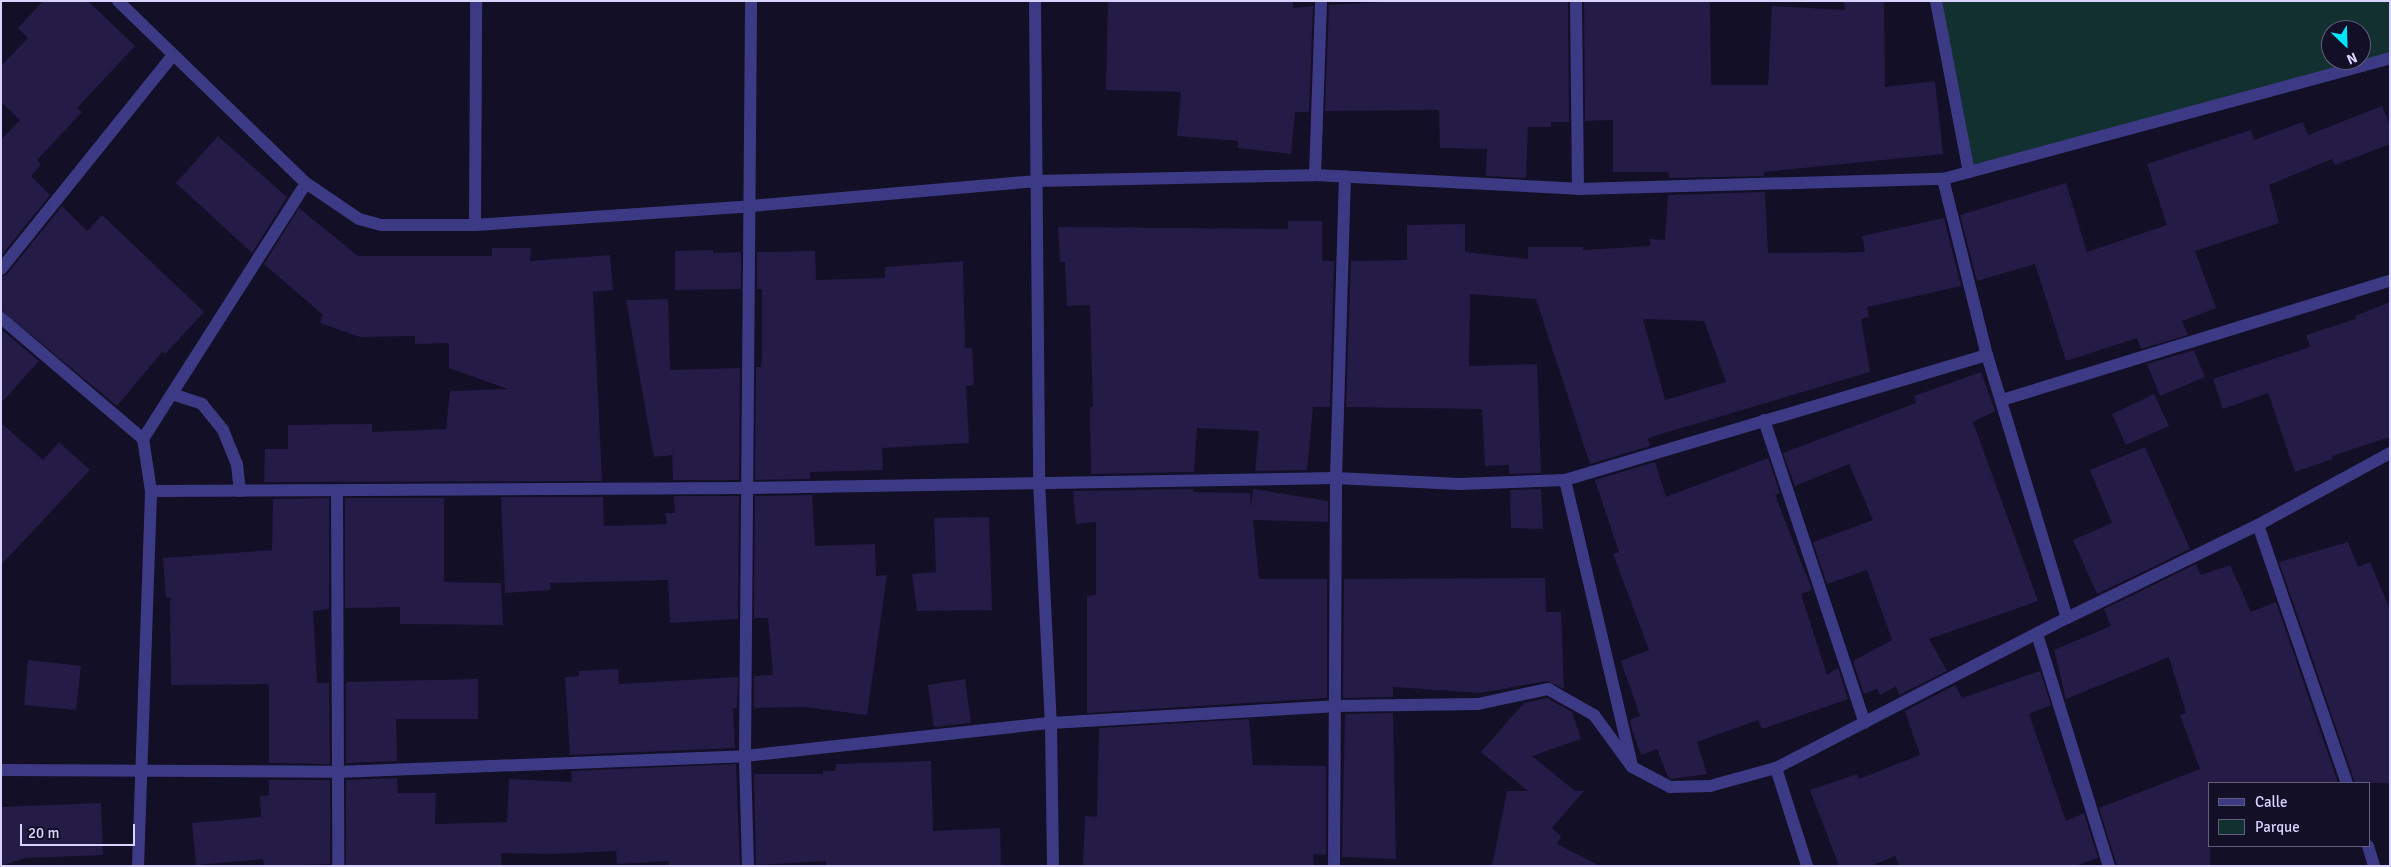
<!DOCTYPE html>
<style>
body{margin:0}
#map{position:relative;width:2391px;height:867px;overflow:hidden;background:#130f26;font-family:Signika,sans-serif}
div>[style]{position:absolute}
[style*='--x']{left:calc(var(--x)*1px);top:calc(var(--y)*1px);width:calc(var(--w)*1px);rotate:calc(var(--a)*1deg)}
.green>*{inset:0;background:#12302f}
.building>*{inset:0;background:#241b47}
.minor>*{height:12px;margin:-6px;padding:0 6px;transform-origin:6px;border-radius:6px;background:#3d3a85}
span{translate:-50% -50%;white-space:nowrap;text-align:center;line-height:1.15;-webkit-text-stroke:4px #130f26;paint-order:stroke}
.frame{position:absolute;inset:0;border:2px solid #d9d4ff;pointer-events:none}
.legend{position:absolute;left:2208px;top:782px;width:162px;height:65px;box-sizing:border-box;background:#130f26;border:1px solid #625e7d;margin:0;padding:6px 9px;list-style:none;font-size:15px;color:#d9d4ff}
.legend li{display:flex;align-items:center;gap:10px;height:25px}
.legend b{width:25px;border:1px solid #625e7d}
.north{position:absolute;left:2321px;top:20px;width:50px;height:50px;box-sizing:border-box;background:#130f26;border:1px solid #625e7d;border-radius:50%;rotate:156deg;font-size:14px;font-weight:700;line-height:20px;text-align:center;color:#d9d4ff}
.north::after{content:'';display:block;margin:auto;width:18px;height:22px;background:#00e5ff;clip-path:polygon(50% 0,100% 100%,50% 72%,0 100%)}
.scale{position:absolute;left:20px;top:824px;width:115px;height:22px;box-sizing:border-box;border:2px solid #d9d4ff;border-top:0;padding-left:6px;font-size:15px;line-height:18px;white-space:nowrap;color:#d9d4ff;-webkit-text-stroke:4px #130f26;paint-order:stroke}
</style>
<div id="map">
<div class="green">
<i style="clip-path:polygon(evenodd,1937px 1px,2390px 1px,2390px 58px,1969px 172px,1937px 1px,2331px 30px,2361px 30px,2361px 60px,2331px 60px,2331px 30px)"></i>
</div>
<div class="building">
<i style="clip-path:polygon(43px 1px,88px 1px,135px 46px,77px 108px,82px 112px,37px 160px,41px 165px,31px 176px,50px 195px,1px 256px,1px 140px,20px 120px,1px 102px,1px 66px,28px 38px,18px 28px)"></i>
<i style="clip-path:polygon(1108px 1px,1293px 1px,1293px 8px,1313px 6px,1309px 112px,1295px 112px,1291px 154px,1238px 148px,1238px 141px,1177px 136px,1181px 92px,1106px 90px)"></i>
<i style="clip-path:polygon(1400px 1px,1568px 1px,1569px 122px,1551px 122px,1551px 127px,1528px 127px,1526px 178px,1486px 176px,1487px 149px,1440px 148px,1439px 110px,1325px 111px,1329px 5px)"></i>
<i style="clip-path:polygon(1584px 1px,1710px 1px,1711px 85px,1768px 85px,1772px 6px,1845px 10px,1844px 1px,1884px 1px,1885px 87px,1935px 81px,1943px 154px,1764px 172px,1764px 176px,1669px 178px,1669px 172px,1613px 172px,1613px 120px,1585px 121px)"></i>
<i style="clip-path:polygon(2382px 106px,2390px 125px,2390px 144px,2335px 165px,2332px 159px,2269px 185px,2279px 223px,2195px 251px,2216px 308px,2182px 321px,2188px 335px,2141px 349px,2137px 338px,2066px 361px,2035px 264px,1977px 281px,1960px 215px,2066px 183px,2087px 252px,2167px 225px,2147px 164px,2251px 130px,2254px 140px,2303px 122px,2308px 135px)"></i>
<i style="clip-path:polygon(218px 136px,287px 197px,252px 253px,176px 183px)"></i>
<i style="clip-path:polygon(evenodd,1765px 192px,1768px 253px,1865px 252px,1862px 236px,1944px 218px,1961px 286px,1867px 307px,1869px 317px,1861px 319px,1870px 372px,1648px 438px,1650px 446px,1590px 464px,1536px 299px,1470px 294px,1469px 366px,1537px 364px,1541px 473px,1509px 474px,1509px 465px,1485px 466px,1482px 409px,1346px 407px,1351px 261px,1407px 260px,1407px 225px,1465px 224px,1465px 252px,1528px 259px,1528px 247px,1583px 247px,1583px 250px,1650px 246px,1650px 239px,1665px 240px,1668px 195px,1765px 192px,1643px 319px,1704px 321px,1726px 382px,1665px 400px,1643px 319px)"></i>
<i style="clip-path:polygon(62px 206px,87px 231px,102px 215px,204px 312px,165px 354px,162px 352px,117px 406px,1px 310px,1px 277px,7px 274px)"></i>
<i style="clip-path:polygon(299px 208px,358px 256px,492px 256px,492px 248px,531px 248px,530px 261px,610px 255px,613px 290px,593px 292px,602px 481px,264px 482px,265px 449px,288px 449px,288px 425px,372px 424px,372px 432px,446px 429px,450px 391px,508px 389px,449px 368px,449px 343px,415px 344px,415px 336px,360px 337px,320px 323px,323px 315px,264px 264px)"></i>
<i style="clip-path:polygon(1288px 221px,1322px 221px,1322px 261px,1334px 261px,1330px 407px,1313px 407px,1307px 470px,1255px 471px,1259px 431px,1197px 428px,1194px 472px,1091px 474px,1090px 407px,1093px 407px,1090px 305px,1067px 306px,1065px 262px,1060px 262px,1058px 227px,1288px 229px)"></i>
<i style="clip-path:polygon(713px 250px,713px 253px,741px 252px,741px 289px,675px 290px,675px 251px)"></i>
<i style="clip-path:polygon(815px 251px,816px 280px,885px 278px,885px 267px,963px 261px,965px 348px,972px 348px,974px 385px,966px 386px,969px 443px,882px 448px,883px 470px,810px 472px,810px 479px,755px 480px,756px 367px,761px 367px,762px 357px,762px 289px,757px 289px,757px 252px)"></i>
<i style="clip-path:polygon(668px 299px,670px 370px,740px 368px,739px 480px,673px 480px,672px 449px,672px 455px,654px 457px,626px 300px)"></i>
<i style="clip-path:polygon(2390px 302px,2390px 437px,2332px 456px,2333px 459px,2295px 472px,2268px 393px,2223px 409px,2213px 379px,2310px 347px,2306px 335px,2356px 319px,2355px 316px)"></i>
<i style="clip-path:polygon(1px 329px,39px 361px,1px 403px)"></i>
<i style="clip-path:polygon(2194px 350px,2205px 377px,2160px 396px,2147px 364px)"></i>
<i style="clip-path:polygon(1981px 372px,1995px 411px,1973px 422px,2038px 601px,1929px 639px,1947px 671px,1899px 695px,1896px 686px,1880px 695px,1877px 689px,1864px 694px,1853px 661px,1892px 640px,1867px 570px,1827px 584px,1813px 542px,1873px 520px,1849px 464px,1795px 486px,1783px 453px,1916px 403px,1914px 396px)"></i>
<i style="clip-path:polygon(2154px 394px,2169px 426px,2126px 445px,2112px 414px)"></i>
<i style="clip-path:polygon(1px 423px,43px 460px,59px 442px,90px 470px,1px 565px)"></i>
<i style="clip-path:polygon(2145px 447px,2190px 549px,2097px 594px,2073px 540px,2112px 523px,2090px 470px)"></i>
<i style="clip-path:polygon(1768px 458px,1780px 493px,1775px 495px,1812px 590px,1801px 594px,1827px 675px,1838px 668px,1848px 699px,1762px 729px,1758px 720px,1697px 742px,1707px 774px,1672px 779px,1668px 777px,1657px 749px,1641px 755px,1632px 730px,1630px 720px,1640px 716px,1621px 661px,1649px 650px,1613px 554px,1619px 552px,1595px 480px,1655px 462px,1666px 497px)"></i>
<i style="clip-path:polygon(1193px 489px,1193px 492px,1250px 493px,1251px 507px,1253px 489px,1328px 501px,1328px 522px,1253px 520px,1259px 579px,1327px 579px,1327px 698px,1087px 713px,1087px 596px,1096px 595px,1096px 522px,1076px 524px,1073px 491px)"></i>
<i style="clip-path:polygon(1541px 489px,1543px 529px,1511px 528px,1510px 490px)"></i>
<i style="clip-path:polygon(812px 495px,815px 546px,875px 544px,876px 576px,887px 575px,867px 715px,805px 707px,754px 708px,754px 676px,773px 675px,768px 618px,754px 618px,755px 496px)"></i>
<i style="clip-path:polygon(674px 496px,739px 496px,738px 619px,670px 623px,668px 580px,550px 583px,551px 590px,505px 593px,501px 497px,603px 497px,604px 526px,667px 524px,665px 513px,675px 513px)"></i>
<i style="clip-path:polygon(329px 498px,329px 609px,313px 611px,317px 683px,329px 683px,330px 764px,269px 763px,269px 684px,171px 685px,170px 597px,166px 598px,163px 558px,272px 550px,273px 499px)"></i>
<i style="clip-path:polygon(345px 498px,444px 498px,444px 582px,501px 583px,503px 625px,400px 624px,400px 607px,345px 608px)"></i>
<i style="clip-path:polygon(989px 517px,992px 610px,917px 611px,912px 574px,936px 572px,934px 518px)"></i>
<i style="clip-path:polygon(2348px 542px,2358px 567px,2370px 562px,2390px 610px,2390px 783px,2355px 783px,2279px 562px)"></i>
<i style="clip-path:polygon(2196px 564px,2201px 575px,2230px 565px,2251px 612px,2276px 602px,2338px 783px,2210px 783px,2210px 866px,2117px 866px,2099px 808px,2200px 769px,2180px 715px,2186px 713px,2169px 657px,2066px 699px,2054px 650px,2111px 626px,2104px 609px)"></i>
<i style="clip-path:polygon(1545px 578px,1546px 612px,1561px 612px,1564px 689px,1547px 681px,1480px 693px,1393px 687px,1393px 697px,1343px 698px,1344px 579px)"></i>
<i style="clip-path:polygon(28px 660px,81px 666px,76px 710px,24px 705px)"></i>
<i style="clip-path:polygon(618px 669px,619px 684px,738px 677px,737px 708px,733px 709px,735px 748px,570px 755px,565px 677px,579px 676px,579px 671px)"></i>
<i style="clip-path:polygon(2040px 671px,2051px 705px,2029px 714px,2066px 821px,2084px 813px,2098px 858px,2074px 866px,1899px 866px,1895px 856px,1870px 866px,1839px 866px,1810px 790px,1857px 774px,1859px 779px,1920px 755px,1905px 711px,1955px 685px,1962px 698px)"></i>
<i style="clip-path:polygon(478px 679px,478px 719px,396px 719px,397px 761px,346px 763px,346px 682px)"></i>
<i style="clip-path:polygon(965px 679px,971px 723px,934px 727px,928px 685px)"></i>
<i style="clip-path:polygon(1547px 698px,1572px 712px,1581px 739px,1532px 756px,1575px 791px,1584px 791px,1552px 828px,1561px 836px,1557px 844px,1600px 866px,1492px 866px,1507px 791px,1528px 791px,1481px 752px,1524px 703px)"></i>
<i style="clip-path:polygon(1393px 713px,1396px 859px,1342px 857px,1345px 714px)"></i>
<i style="clip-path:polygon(1249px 719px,1253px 765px,1326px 766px,1326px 855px,1313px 854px,1314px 866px,1083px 866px,1085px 816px,1097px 817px,1099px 728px)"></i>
<i style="clip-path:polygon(931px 761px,933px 831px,1000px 828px,1001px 866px,826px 866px,826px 861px,756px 865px,754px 774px,823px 774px,823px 771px,835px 771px,836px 764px)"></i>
<i style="clip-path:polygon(736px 764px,740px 866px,669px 866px,669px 861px,617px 864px,616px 851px,548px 854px,501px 853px,502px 866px,346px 866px,346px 780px,397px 778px,398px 793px,436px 793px,435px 824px,507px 822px,509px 779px,572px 782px,571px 771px)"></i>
<i style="clip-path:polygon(269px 780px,330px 780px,330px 864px,264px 866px,263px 859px,196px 865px,192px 823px,261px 817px,260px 796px,269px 795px)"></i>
<i style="clip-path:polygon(101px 803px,103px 855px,25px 858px,1px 866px,1px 807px)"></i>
</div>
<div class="minor">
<i style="--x:118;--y:1;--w:262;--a:44.1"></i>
<i style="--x:306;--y:183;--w:64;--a:34.2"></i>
<i style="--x:359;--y:219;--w:23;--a:15"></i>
<i style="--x:381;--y:225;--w:94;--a:0"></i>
<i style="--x:475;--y:225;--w:277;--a:-3.9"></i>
<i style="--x:751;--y:206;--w:285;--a:-5"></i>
<i style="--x:1035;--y:181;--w:280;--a:-1.2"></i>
<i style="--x:1315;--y:175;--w:263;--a:3"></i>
<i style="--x:1578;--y:189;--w:365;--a:-1.6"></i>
<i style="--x:1943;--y:179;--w:463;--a:-15.1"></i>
<i style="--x:1035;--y:1;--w:480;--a:89.5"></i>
<i style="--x:1039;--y:481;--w:242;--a:87.2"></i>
<i style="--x:1051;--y:723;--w:143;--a:89.2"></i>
<i style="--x:1576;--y:1;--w:188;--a:89.4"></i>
<i style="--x:1936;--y:1;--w:174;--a:79.1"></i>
<i style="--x:1315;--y:175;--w:174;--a:-88"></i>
<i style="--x:1943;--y:179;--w:181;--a:76"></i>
<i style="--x:1987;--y:355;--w:275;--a:73.1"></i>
<i style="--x:475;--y:225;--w:224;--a:-89.7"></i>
<i style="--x:1;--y:269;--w:275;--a:-51.2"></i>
<i style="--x:1;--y:318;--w:187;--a:40.4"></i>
<i style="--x:172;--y:394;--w:32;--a:18"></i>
<i style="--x:202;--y:404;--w:33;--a:51"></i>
<i style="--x:223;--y:430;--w:37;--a:68"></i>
<i style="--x:237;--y:464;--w:27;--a:84"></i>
<i style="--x:2002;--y:400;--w:406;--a:-17.1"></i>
<i style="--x:1764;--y:420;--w:319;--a:71.6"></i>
<i style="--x:1565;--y:480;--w:290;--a:76.8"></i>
<i style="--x:151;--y:491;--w:597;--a:-0.29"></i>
<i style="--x:748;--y:488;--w:588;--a:-0.97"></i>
<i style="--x:1336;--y:478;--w:123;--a:2.8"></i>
<i style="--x:1459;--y:484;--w:106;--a:-2.2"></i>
<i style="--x:1565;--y:480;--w:440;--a:-16.5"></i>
<i style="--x:337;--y:491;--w:375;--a:89.8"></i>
<i style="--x:2258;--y:525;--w:273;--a:71"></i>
<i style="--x:2037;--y:634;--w:243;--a:72.8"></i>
<i style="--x:1776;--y:768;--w:103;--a:72.4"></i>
<i style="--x:1;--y:770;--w:335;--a:0.3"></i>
<i style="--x:336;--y:772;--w:409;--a:-2.2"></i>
<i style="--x:745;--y:756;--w:308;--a:-6.2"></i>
<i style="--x:1051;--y:723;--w:284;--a:-3.4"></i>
<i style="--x:1334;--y:706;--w:144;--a:-0.8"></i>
<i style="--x:1478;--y:704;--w:72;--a:-12.1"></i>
<i style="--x:1548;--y:689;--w:53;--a:29.5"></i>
<i style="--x:1594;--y:715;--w:64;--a:53.8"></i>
<i style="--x:1632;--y:767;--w:43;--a:27.8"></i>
<i style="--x:1670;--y:787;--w:40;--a:-1.4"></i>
<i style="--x:1710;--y:786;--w:68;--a:-15.3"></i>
<i style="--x:1776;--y:768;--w:327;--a:-27.3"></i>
<i style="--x:2067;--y:618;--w:212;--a:-26"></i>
<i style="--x:2258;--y:525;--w:150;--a:-28.6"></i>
<i style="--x:2368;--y:846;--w:21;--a:73"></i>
<i style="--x:138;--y:866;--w:375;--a:-88"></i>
<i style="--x:151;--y:491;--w:53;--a:-98.7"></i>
<i style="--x:143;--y:439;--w:303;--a:-57.5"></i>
<i style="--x:748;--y:866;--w:110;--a:-91.6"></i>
<i style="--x:745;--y:756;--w:755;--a:-89.54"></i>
<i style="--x:1334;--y:866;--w:388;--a:-89.7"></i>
<i style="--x:1336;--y:478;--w:302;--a:-88.3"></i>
</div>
<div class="frame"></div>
<ul class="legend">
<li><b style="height:6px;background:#3d3a85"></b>Calle</li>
<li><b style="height:14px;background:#12302f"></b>Parque</li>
</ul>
<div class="north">N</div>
<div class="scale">20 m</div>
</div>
